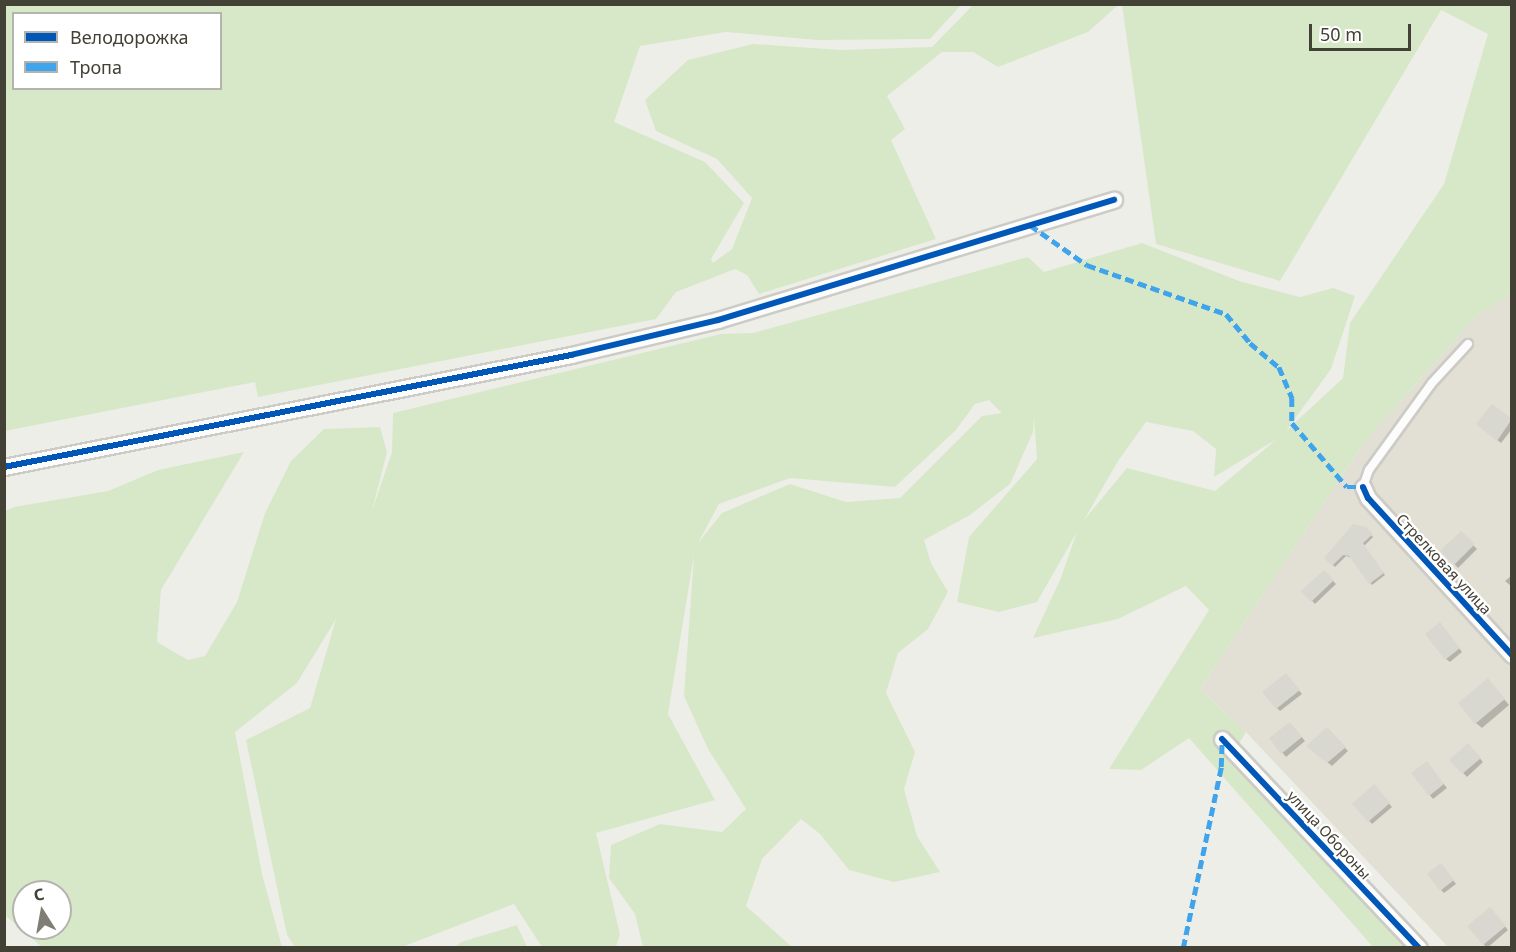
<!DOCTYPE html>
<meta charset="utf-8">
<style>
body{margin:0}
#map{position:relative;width:1516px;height:952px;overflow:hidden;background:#eeeee8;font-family:"Noto Sans",sans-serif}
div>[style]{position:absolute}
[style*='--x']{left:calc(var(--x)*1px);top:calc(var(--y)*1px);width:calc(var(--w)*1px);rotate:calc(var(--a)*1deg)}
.residential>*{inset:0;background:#e2e0d5}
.green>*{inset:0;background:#d7e8c9}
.shadow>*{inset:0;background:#0003}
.building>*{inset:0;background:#d8d7d0}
.roads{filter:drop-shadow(2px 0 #cccbc5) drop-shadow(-2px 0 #cccbc5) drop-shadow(0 2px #cccbc5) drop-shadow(0 -2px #cccbc5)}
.service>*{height:8px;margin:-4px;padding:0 4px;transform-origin:4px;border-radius:4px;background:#fcfcfc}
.minor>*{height:15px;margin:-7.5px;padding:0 7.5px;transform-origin:7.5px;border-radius:7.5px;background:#fcfcfc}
.quiet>*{height:4.5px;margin-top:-2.25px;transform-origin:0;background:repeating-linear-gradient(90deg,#3fa4eb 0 9px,transparent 0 13.5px)}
.cycleway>*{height:6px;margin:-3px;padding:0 3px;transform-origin:3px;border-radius:3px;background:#0057b8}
span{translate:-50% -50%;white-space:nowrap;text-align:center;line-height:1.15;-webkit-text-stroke:4.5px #fff;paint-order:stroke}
.street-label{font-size:15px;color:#434035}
.frame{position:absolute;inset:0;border:6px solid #434035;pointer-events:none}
.legend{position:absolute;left:12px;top:12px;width:210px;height:78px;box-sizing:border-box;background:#fff;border:2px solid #b4b3ae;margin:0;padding:8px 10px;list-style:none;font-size:18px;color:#434035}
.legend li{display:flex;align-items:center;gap:12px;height:30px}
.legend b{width:30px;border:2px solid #b4b3ae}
.north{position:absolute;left:12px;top:880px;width:60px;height:60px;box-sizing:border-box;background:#fff;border:2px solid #b4b3ae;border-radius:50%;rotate:349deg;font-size:16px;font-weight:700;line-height:24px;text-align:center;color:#434035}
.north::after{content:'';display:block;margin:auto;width:21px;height:27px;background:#7f7d74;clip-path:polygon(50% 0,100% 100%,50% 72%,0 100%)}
.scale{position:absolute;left:1309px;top:24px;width:102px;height:27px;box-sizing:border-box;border:3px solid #434035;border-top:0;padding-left:8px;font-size:18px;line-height:21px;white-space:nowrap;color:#434035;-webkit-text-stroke:4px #fff;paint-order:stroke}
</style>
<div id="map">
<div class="residential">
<i style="clip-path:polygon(1511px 294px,1511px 947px,1448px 947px,1246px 732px,1200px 689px,1365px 441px,1477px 315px)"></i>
</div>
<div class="green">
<i style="clip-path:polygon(evenodd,5px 4px,961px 5px,930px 39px,817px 40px,726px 32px,640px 46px,614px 122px,705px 162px,744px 203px,711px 259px,713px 263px,732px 249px,752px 198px,717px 159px,656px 131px,645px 100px,688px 60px,753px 44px,842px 50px,932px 47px,973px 5px,1118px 5px,1088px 32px,998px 67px,973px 52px,942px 52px,887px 96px,905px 129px,891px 140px,936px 239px,759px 294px,747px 275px,735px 269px,676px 292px,656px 319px,258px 397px,255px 382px,5px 431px,5px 4px,14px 14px,220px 14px,220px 88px,14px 88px,14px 14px)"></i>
<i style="clip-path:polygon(evenodd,1122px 5px,1511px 5px,1511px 294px,1477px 315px,1365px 441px,1200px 689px,1246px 732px,1231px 757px,1409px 947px,1373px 947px,1189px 738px,1141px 770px,1109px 769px,1209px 610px,1186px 586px,1118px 619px,1033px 638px,1060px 580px,1077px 532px,1037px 602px,999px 612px,957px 602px,969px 537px,1037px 459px,1034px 418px,1033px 432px,1010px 484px,970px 515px,924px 540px,931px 563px,948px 592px,928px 629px,898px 653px,886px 693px,915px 752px,904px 789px,917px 836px,940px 872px,894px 882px,849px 870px,820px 834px,801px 819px,762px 859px,746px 906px,792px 947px,643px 947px,635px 914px,609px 878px,611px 845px,660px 824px,722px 832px,746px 809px,708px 749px,684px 696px,694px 555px,668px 714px,715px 800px,596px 833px,620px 934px,616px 947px,542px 947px,514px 904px,402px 947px,295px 947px,287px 935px,246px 740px,310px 708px,336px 619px,297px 683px,235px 732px,262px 874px,282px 947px,42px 947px,5px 915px,5px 511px,14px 507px,108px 491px,158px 470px,244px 452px,161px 590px,157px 642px,188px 660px,205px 656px,237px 602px,265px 513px,291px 461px,324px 429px,380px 427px,387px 452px,372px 511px,392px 452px,393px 413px,721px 334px,753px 333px,1028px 257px,1044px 272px,1142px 243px,1239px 281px,1300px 297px,1333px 288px,1355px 296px,1331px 369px,1286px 431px,1343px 378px,1350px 323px,1444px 184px,1488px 34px,1441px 10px,1280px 281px,1156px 244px,1122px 5px,989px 400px,1002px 413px,982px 416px,900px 498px,846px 502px,790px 484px,722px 513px,698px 543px,719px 504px,790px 478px,895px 487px,955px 431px,975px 404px,989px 400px,1122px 5px,1146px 422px,1193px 431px,1216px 449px,1214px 477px,1277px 439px,1215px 491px,1127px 468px,1084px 520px,1118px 461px,1146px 422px,1122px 5px,24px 892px,60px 892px,60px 928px,24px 928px,24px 892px)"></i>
<i style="clip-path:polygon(517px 925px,527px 947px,455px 947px,461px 942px)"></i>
</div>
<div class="shadow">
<i style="clip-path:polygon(1493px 406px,1512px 421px,1512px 429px,1501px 443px,1481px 427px)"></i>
<i style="clip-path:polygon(1365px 528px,1373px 537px,1364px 546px,1385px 575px,1372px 585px,1352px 558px,1346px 556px,1335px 567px,1326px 558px)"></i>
<i style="clip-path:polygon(1461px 533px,1477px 549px,1458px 568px,1442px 551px)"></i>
<i style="clip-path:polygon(1324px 572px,1336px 584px,1315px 604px,1303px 591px)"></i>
<i style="clip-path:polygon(1512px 575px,1512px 587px,1505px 581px)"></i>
<i style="clip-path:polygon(1443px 628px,1462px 652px,1450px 662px,1446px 659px)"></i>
<i style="clip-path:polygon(1289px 678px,1302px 694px,1280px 711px,1277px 708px)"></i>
<i style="clip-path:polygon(1493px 686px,1509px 705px,1482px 728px,1476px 723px)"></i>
<i style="clip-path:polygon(1293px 727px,1305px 741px,1286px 757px,1271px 739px)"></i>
<i style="clip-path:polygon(1327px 729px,1348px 751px,1332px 766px,1311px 749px)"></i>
<i style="clip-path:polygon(1468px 745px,1483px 762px,1467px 777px,1451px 760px)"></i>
<i style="clip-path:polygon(1430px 767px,1447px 788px,1433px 799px,1413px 774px)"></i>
<i style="clip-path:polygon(1374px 786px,1392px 807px,1372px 824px,1354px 804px)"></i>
<i style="clip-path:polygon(1444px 868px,1456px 884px,1444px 893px,1441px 890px)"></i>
<i style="clip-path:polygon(1493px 912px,1508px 930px,1487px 948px,1469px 927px)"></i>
</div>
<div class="building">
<i style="clip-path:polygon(1492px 404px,1512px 419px,1497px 441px,1476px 424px)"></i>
<i style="clip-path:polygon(1353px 524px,1366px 527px,1373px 534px,1363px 543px,1384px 573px,1369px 584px,1349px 556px,1343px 555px,1332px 566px,1324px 558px)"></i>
<i style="clip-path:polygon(1461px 531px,1475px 544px,1454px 565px,1440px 551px)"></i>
<i style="clip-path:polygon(1324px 570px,1334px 580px,1311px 602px,1301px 591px)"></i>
<i style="clip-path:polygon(1440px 622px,1460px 648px,1445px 660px,1425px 634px)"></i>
<i style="clip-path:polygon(1286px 673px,1300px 690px,1276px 709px,1262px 692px)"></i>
<i style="clip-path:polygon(1488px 678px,1505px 699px,1475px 724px,1458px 703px)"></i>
<i style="clip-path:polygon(1290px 722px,1302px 737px,1281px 754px,1269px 738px)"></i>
<i style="clip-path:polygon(1327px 727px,1346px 747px,1327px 763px,1306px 746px)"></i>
<i style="clip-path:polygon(1468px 743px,1481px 758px,1462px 774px,1449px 760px)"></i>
<i style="clip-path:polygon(1427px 761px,1444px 784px,1429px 796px,1411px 773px)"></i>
<i style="clip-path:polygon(1374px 784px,1390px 803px,1368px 822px,1352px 804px)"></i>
<i style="clip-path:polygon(1441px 863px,1454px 880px,1440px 891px,1427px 874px)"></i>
<i style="clip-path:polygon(1490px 907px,1506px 926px,1483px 945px,1467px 926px)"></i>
</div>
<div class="roads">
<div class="service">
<i style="--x:1363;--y:487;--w:18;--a:-71"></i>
<i style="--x:1369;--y:470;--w:107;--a:-54.1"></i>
<i style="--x:1432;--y:383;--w:53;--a:-47.3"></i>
</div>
<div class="minor">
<i style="--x:4;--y:467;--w:578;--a:-11.17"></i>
<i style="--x:571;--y:355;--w:151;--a:-13.4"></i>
<i style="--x:718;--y:320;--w:414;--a:-16.9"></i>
<i style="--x:1363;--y:487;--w:12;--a:66"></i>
<i style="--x:1368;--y:498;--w:213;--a:47.5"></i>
<i style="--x:1222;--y:739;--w:287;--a:46.7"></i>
</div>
</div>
<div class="quiet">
<i style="--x:1030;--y:225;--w:70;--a:35.1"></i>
<i style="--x:1087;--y:265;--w:147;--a:19.4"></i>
<i style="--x:1226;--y:314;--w:38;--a:50"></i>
<i style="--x:1250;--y:343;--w:38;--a:40"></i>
<i style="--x:1279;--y:367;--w:34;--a:67"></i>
<i style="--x:1292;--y:398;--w:25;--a:90"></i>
<i style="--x:1292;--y:423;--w:84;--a:49.3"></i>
<i style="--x:1347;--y:487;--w:16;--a:0"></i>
<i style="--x:1183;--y:948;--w:185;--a:-78.1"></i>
<i style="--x:1221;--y:767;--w:28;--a:-88"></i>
</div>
<div class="cycleway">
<i style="--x:4;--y:467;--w:578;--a:-11.17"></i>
<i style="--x:571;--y:355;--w:151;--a:-13.4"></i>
<i style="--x:718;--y:320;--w:414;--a:-16.9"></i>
<i style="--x:1363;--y:487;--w:12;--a:66"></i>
<i style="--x:1368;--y:498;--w:213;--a:47.5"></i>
<i style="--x:1222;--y:739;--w:287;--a:46.7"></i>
</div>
<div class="street-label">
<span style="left:1444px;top:564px;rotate:47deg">Стрелковая улица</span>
<span style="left:1329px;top:835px;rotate:47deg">улица Обороны</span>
</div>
<div class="frame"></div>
<ul class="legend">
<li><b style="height:8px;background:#0057b8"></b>Велодорожка</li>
<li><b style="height:8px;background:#3fa4eb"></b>Тропа</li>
</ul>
<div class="north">С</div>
<div class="scale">50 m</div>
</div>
